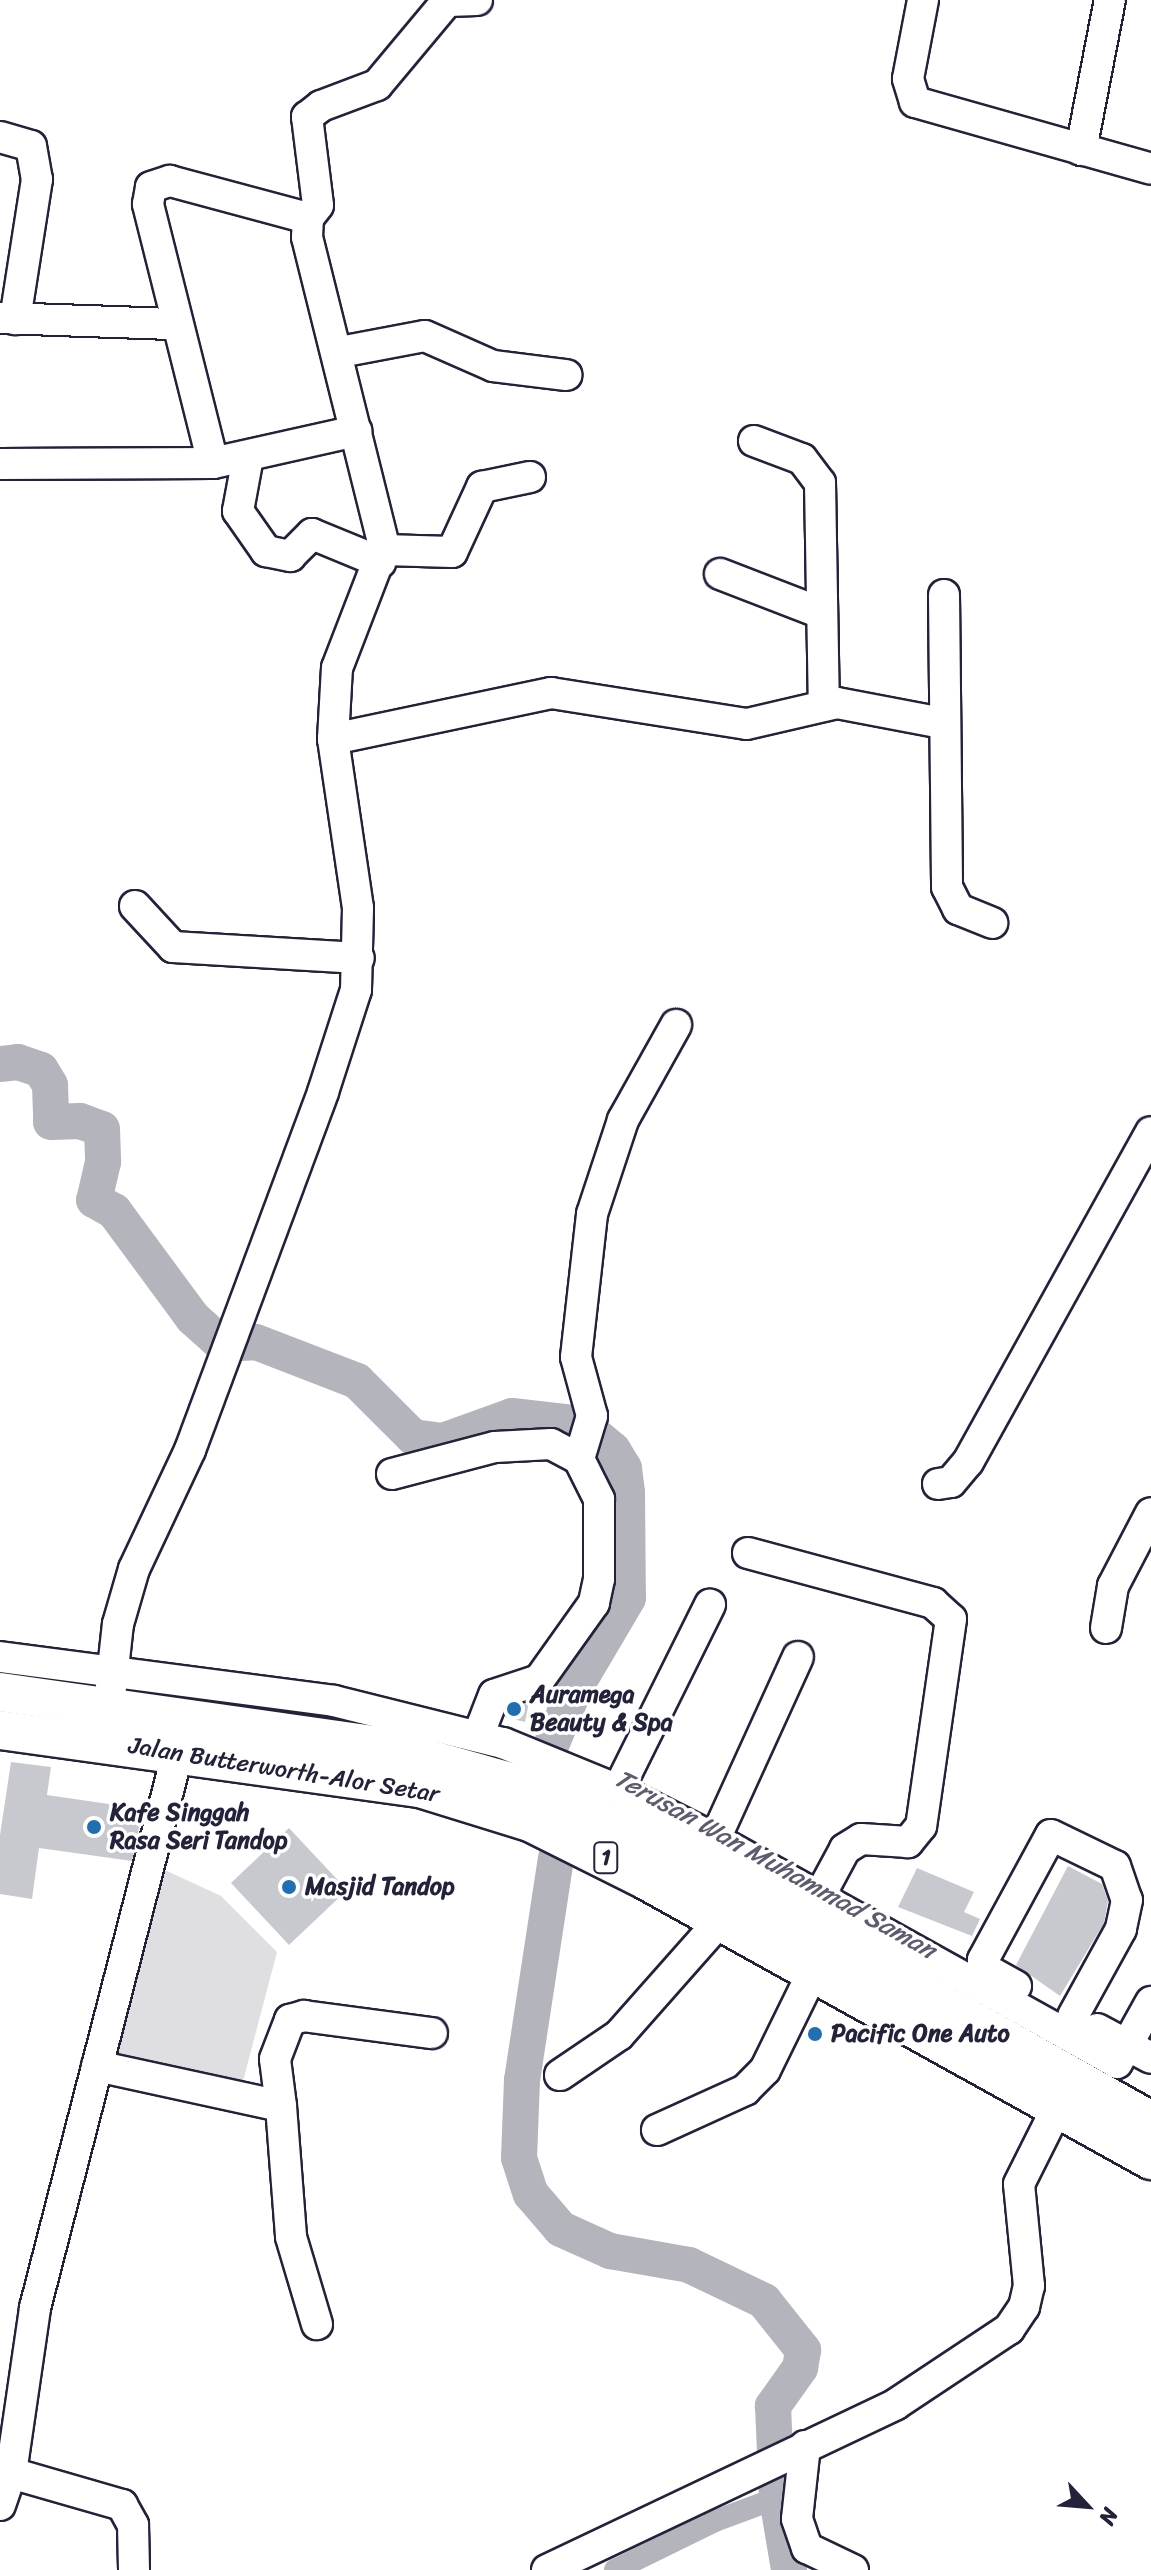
<!DOCTYPE html>
<style>
body{margin:0}
#map{position:relative;width:1151px;height:2570px;overflow:hidden;background:#fff;font-family:Sriracha,sans-serif}
div>[style]{position:absolute}
[style*='--x']{left:calc(var(--x)*1px);top:calc(var(--y)*1px);width:calc(var(--w)*1px);rotate:calc(var(--a)*1deg)}
.green>*{inset:0;background:#dfdfe2}
.canal>*{height:22px;margin:-11px;padding:0 11px;transform-origin:11px;border-radius:11px;background:#b4b4bc}
.river>*{height:36px;margin:-18px;padding:0 18px;transform-origin:18px;border-radius:18px;background:#b4b4bc}
.building>*{inset:0;background:#c8c8cf}
.roads{filter:drop-shadow(2px 0 #22223b) drop-shadow(-2px 0 #22223b) drop-shadow(0 2px #22223b) drop-shadow(0 -2px #22223b)}
.minor>*{height:30px;margin:-15px;padding:0 15px;transform-origin:15px;border-radius:15px;background:#fff}
.major>*{height:38px;margin:-19px;padding:0 19px;transform-origin:19px;border-radius:19px;background:#fff}
.dots>*{width:22px;height:22px;translate:-50% -50%;box-sizing:border-box;border:4px solid #fff;border-radius:50%}
span{translate:-50% -50%;white-space:nowrap;text-align:center;line-height:1.15;-webkit-text-stroke:7px #fff;paint-order:stroke}
.shield-label span{padding:2px 6px;background:#fff;border:2px solid;border-radius:6px;-webkit-text-stroke-width:0}
.shield-label{font-size:22px;color:#22223b;font-weight:700}
.poi-label{font-size:24px;color:#22223b;font-weight:700}
.left{translate:0 -50%;text-align:left}
.street-label{font-size:24px;color:#22223b}
.water-label{font-size:26px;color:#5c5c6f;font-style:italic}
.north{position:absolute;left:1047px;top:2466px;width:80px;height:80px;-webkit-text-stroke:6px #fff;paint-order:stroke;rotate:116deg;font-size:22px;font-weight:700;line-height:32px;text-align:center;color:#22223b}
.north::after{content:'';display:block;margin:auto;width:28px;height:36px;background:#22223b;clip-path:polygon(50% 0,100% 100%,50% 72%,0 100%)}
</style>
<div id="map">
<div class="green">
<i style="clip-path:polygon(154px 1865px,221px 1896px,277px 1952px,242px 2085px,102px 2056px)"></i>
</div>
<div class="canal">
<i style="--x:164;--y:1697;--w:214;--a:7"></i>
<i style="--x:448;--y:1742;--w:77;--a:19.6"></i>
<i style="--x:615;--y:2570;--w:111;--a:-26.1"></i>
<i style="--x:715;--y:2521;--w:66;--a:-20.4"></i>
</div>
<div class="river">
<i style="--x:0;--y:1064;--w:18;--a:-6"></i>
<i style="--x:18;--y:1062;--w:24;--a:19"></i>
<i style="--x:41;--y:1070;--w:17;--a:59"></i>
<i style="--x:50;--y:1085;--w:37;--a:88"></i>
<i style="--x:51;--y:1122;--w:29;--a:-2"></i>
<i style="--x:80;--y:1121;--w:23;--a:20"></i>
<i style="--x:102;--y:1129;--w:33;--a:88"></i>
<i style="--x:103;--y:1162;--w:39;--a:103"></i>
<i style="--x:94;--y:1200;--w:23;--a:29"></i>
<i style="--x:114;--y:1211;--w:133;--a:53.6"></i>
<i style="--x:193;--y:1318;--w:39;--a:42"></i>
<i style="--x:222;--y:1344;--w:34;--a:-3"></i>
<i style="--x:256;--y:1342;--w:108;--a:21.1"></i>
<i style="--x:357;--y:1381;--w:79;--a:45"></i>
<i style="--x:413;--y:1437;--w:30;--a:8"></i>
<i style="--x:443;--y:1441;--w:73;--a:-19.9"></i>
<i style="--x:512;--y:1416;--w:70;--a:6.5"></i>
<i style="--x:582;--y:1424;--w:40;--a:40"></i>
<i style="--x:613;--y:1450;--w:21;--a:59"></i>
<i style="--x:624;--y:1468;--w:24;--a:83"></i>
<i style="--x:627;--y:1492;--w:106;--a:89.5"></i>
<i style="--x:628;--y:1598;--w:104;--a:120.5"></i>
<i style="--x:575;--y:1688;--w:60;--a:112.7"></i>
<i style="--x:556;--y:1858;--w:225;--a:98.7"></i>
<i style="--x:522;--y:2080;--w:78;--a:92.2"></i>
<i style="--x:519;--y:2158;--w:38;--a:72"></i>
<i style="--x:531;--y:2194;--w:46;--a:49.4"></i>
<i style="--x:561;--y:2229;--w:54;--a:24.2"></i>
<i style="--x:610;--y:2251;--w:80;--a:10"></i>
<i style="--x:689;--y:2265;--w:83;--a:25.6"></i>
<i style="--x:764;--y:2301;--w:63;--a:51.5"></i>
<i style="--x:803;--y:2350;--w:18;--a:99"></i>
<i style="--x:800;--y:2368;--w:47;--a:125.4"></i>
<i style="--x:773;--y:2406;--w:92;--a:87.5"></i>
<i style="--x:777;--y:2498;--w:73;--a:80.5"></i>
</div>
<div class="building">
<i style="clip-path:polygon(529px 1702px,525px 1722px,505px 1717px,508px 1709px)"></i>
<i style="clip-path:polygon(11px 1762px,51px 1767px,47px 1795px,143px 1809px,132px 1861px,39px 1848px,32px 1899px,0 1894px,0 1835px)"></i>
<i style="clip-path:polygon(289px 1828px,347px 1890px,289px 1945px,231px 1883px)"></i>
<i style="clip-path:polygon(1068px 1866px,1102px 1884px,1108px 1901px,1104px 1923px,1060px 1996px,1016px 1965px)"></i>
<i style="clip-path:polygon(917px 1868px,974px 1892px,964px 1912px,980px 1919px,972px 1936px,898px 1907px)"></i>
</div>
<div class="roads">
<div class="minor">
<i style="--x:923;--y:0;--w:80;--a:100.8"></i>
<i style="--x:908;--y:79;--w:24;--a:73"></i>
<i style="--x:915;--y:102;--w:245;--a:15.8"></i>
<i style="--x:448;--y:1;--w:29;--a:-2"></i>
<i style="--x:0;--y:137;--w:32;--a:16"></i>
<i style="--x:31;--y:146;--w:34;--a:80"></i>
<i style="--x:37;--y:179;--w:142;--a:98.9"></i>
<i style="--x:1081;--y:150;--w:153;--a:-79.1"></i>
<i style="--x:0;--y:318;--w:176;--a:2"></i>
<i style="--x:340;--y:352;--w:86;--a:-10.7"></i>
<i style="--x:425;--y:336;--w:74;--a:23.8"></i>
<i style="--x:493;--y:366;--w:74;--a:7"></i>
<i style="--x:754;--y:441;--w:51;--a:20.6"></i>
<i style="--x:802;--y:459;--w:30;--a:53"></i>
<i style="--x:820;--y:483;--w:221;--a:89"></i>
<i style="--x:248;--y:457;--w:55;--a:100.5"></i>
<i style="--x:238;--y:511;--w:49;--a:55"></i>
<i style="--x:266;--y:551;--w:25;--a:12"></i>
<i style="--x:290;--y:556;--w:31;--a:-45"></i>
<i style="--x:312;--y:534;--w:74;--a:22.4"></i>
<i style="--x:213;--y:463;--w:267;--a:-104.1"></i>
<i style="--x:148;--y:204;--w:17;--a:-80"></i>
<i style="--x:151;--y:187;--w:20;--a:-18"></i>
<i style="--x:170;--y:181;--w:143;--a:15"></i>
<i style="--x:0;--y:464;--w:213;--a:-0.3"></i>
<i style="--x:213;--y:463;--w:147;--a:-12.6"></i>
<i style="--x:384;--y:550;--w:68;--a:1.7"></i>
<i style="--x:452;--y:552;--w:72;--a:-65.2"></i>
<i style="--x:482;--y:487;--w:49;--a:-11.8"></i>
<i style="--x:720;--y:574;--w:108;--a:21.1"></i>
<i style="--x:944;--y:595;--w:292;--a:89.4"></i>
<i style="--x:947;--y:887;--w:25;--a:63"></i>
<i style="--x:958;--y:909;--w:37;--a:22"></i>
<i style="--x:333;--y:739;--w:223;--a:-11.9"></i>
<i style="--x:551;--y:693;--w:198;--a:9"></i>
<i style="--x:747;--y:724;--w:92;--a:-13.1"></i>
<i style="--x:837;--y:703;--w:107;--a:10.8"></i>
<i style="--x:135;--y:906;--w:56;--a:47.2"></i>
<i style="--x:173;--y:947;--w:186;--a:3.4"></i>
<i style="--x:579;--y:1459;--w:45;--a:-73.2"></i>
<i style="--x:592;--y:1416;--w:61;--a:-105.2"></i>
<i style="--x:576;--y:1357;--w:144;--a:-83.6"></i>
<i style="--x:592;--y:1214;--w:99;--a:-71.7"></i>
<i style="--x:623;--y:1120;--w:109;--a:-60.8"></i>
<i style="--x:392;--y:1474;--w:106;--a:-14.7"></i>
<i style="--x:495;--y:1447;--w:56;--a:-3.1"></i>
<i style="--x:551;--y:1444;--w:32;--a:28"></i>
<i style="--x:579;--y:1459;--w:45;--a:63.4"></i>
<i style="--x:599;--y:1499;--w:80;--a:90"></i>
<i style="--x:599;--y:1579;--w:25;--a:102"></i>
<i style="--x:594;--y:1603;--w:95;--a:125.5"></i>
<i style="--x:539;--y:1680;--w:47;--a:161.6"></i>
<i style="--x:494;--y:1695;--w:44;--a:111.3"></i>
<i style="--x:938;--y:1484;--w:13;--a:-9"></i>
<i style="--x:951;--y:1482;--w:26;--a:-50"></i>
<i style="--x:968;--y:1462;--w:377;--a:-61"></i>
<i style="--x:748;--y:1553;--w:192;--a:15.1"></i>
<i style="--x:933;--y:1603;--w:24;--a:42"></i>
<i style="--x:951;--y:1619;--w:209;--a:98.2"></i>
<i style="--x:921;--y:1826;--w:21;--a:129"></i>
<i style="--x:908;--y:1842;--w:47;--a:-176.3"></i>
<i style="--x:861;--y:1839;--w:19;--a:148"></i>
<i style="--x:845;--y:1849;--w:59;--a:118.3"></i>
<i style="--x:1106;--y:1628;--w:43;--a:-80.5"></i>
<i style="--x:1113;--y:1586;--w:82;--a:-62.5"></i>
<i style="--x:0;--y:1657;--w:337;--a:7.5"></i>
<i style="--x:334;--y:1701;--w:174;--a:14"></i>
<i style="--x:503;--y:1743;--w:124;--a:22.2"></i>
<i style="--x:618;--y:1790;--w:109;--a:26.8"></i>
<i style="--x:715;--y:1839;--w:460;--a:29.1"></i>
<i style="--x:109;--y:1705;--w:81;--a:-83.7"></i>
<i style="--x:118;--y:1624;--w:57;--a:-73.8"></i>
<i style="--x:134;--y:1569;--w:132;--a:-64.8"></i>
<i style="--x:190;--y:1450;--w:382;--a:-69.6"></i>
<i style="--x:323;--y:1092;--w:107;--a:-72.1"></i>
<i style="--x:356;--y:990;--w:82;--a:-88.6"></i>
<i style="--x:358;--y:908;--w:171;--a:-98.4"></i>
<i style="--x:333;--y:739;--w:71;--a:-86.8"></i>
<i style="--x:337;--y:668;--w:131;--a:-68.9"></i>
<i style="--x:384;--y:546;--w:318;--a:-104"></i>
<i style="--x:307;--y:237;--w:19;--a:-87"></i>
<i style="--x:308;--y:218;--w:16;--a:-52"></i>
<i style="--x:318;--y:205;--w:89;--a:-97.1"></i>
<i style="--x:307;--y:117;--w:18;--a:-38"></i>
<i style="--x:321;--y:106;--w:60;--a:-20.6"></i>
<i style="--x:377;--y:85;--w:111;--a:-50.1"></i>
<i style="--x:618;--y:1790;--w:207;--a:-63.6"></i>
<i style="--x:715;--y:1839;--w:200;--a:-65.5"></i>
<i style="--x:1016;--y:1986;--w:38;--a:-151"></i>
<i style="--x:983;--y:1968;--w:8;--a:-90"></i>
<i style="--x:983;--y:1960;--w:142;--a:-61.5"></i>
<i style="--x:1051;--y:1835;--w:71;--a:25.8"></i>
<i style="--x:1115;--y:1866;--w:36;--a:71"></i>
<i style="--x:1127;--y:1900;--w:30;--a:102"></i>
<i style="--x:1121;--y:1929;--w:99;--a:118.9"></i>
<i style="--x:1097;--y:2029;--w:61;--a:28.2"></i>
<i style="--x:1117;--y:2063;--w:70;--a:-60.9"></i>
<i style="--x:97;--y:2066;--w:188;--a:12.3"></i>
<i style="--x:281;--y:2106;--w:131;--a:85.6"></i>
<i style="--x:291;--y:2237;--w:91;--a:73.4"></i>
<i style="--x:560;--y:2075;--w:71;--a:-34.1"></i>
<i style="--x:619;--y:2035;--w:152;--a:-48.5"></i>
<i style="--x:281;--y:2106;--w:47;--a:-97.3"></i>
<i style="--x:275;--y:2059;--w:42;--a:-69"></i>
<i style="--x:290;--y:2020;--w:15;--a:-16"></i>
<i style="--x:304;--y:2016;--w:129;--a:7.6"></i>
<i style="--x:657;--y:2130;--w:97;--a:-24.4"></i>
<i style="--x:745;--y:2090;--w:28;--a:-45"></i>
<i style="--x:765;--y:2070;--w:109;--a:-63.9"></i>
<i style="--x:805;--y:2446;--w:73;--a:96.3"></i>
<i style="--x:797;--y:2519;--w:31;--a:71"></i>
<i style="--x:807;--y:2548;--w:51;--a:25.6"></i>
<i style="--x:11;--y:2473;--w:116;--a:16.1"></i>
<i style="--x:122;--y:2505;--w:23;--a:61"></i>
<i style="--x:133;--y:2525;--w:45;--a:88.7"></i>
<i style="--x:0;--y:2505;--w:34;--a:-71"></i>
<i style="--x:11;--y:2473;--w:167;--a:-81.7"></i>
<i style="--x:35;--y:2308;--w:574;--a:-75.58"></i>
<i style="--x:547;--y:2570;--w:386;--a:-25.4"></i>
<i style="--x:896;--y:2404;--w:136;--a:-33.6"></i>
<i style="--x:1009;--y:2329;--w:27;--a:-56"></i>
<i style="--x:1024;--y:2307;--w:22;--a:-77"></i>
<i style="--x:1029;--y:2286;--w:102;--a:-95.6"></i>
<i style="--x:1019;--y:2184;--w:85;--a:-63.4"></i>
</div>
<div class="major">
<i style="--x:0;--y:1692;--w:390;--a:8.1"></i>
<i style="--x:386;--y:1747;--w:159;--a:15.7"></i>
<i style="--x:539;--y:1790;--w:153;--a:25.2"></i>
<i style="--x:677;--y:1855;--w:544;--a:29.3"></i>
<i style="--x:0;--y:1730;--w:424;--a:7.9"></i>
<i style="--x:420;--y:1788;--w:115;--a:17.2"></i>
<i style="--x:530;--y:1822;--w:127;--a:26.6"></i>
<i style="--x:644;--y:1879;--w:580;--a:29"></i>
</div>
</div>
<div class="dots">
<i style="left:514px;top:1709px;background:#1f6fb2"></i>
<i style="left:94px;top:1827px;background:#1f6fb2"></i>
<i style="left:289px;top:1887px;background:#1f6fb2"></i>
<i style="left:815px;top:2034px;background:#1f6fb2"></i>
</div>
<div class="shield-label">
<span style="left:606px;top:1858px">1</span>
</div>
<div class="poi-label">
<span class="left" style="left:530px;top:1709px">Auramega<br>Beauty &amp; Spa</span>
<span class="left" style="left:110px;top:1827px">Kafe Singgah<br>Rasa Seri Tandop</span>
<span class="left" style="left:305px;top:1887px">Masjid Tandop</span>
<span class="left" style="left:831px;top:2034px">Pacific One Auto</span>
</div>
<div class="street-label">
<span style="left:284px;top:1770px;rotate:9deg">Jalan Butterworth-Alor Setar</span>
</div>
<div class="water-label">
<span style="left:775px;top:1864px;rotate:29deg">Terusan Wan Muhammad Saman</span>
</div>
<div class="north">N</div>
</div>
